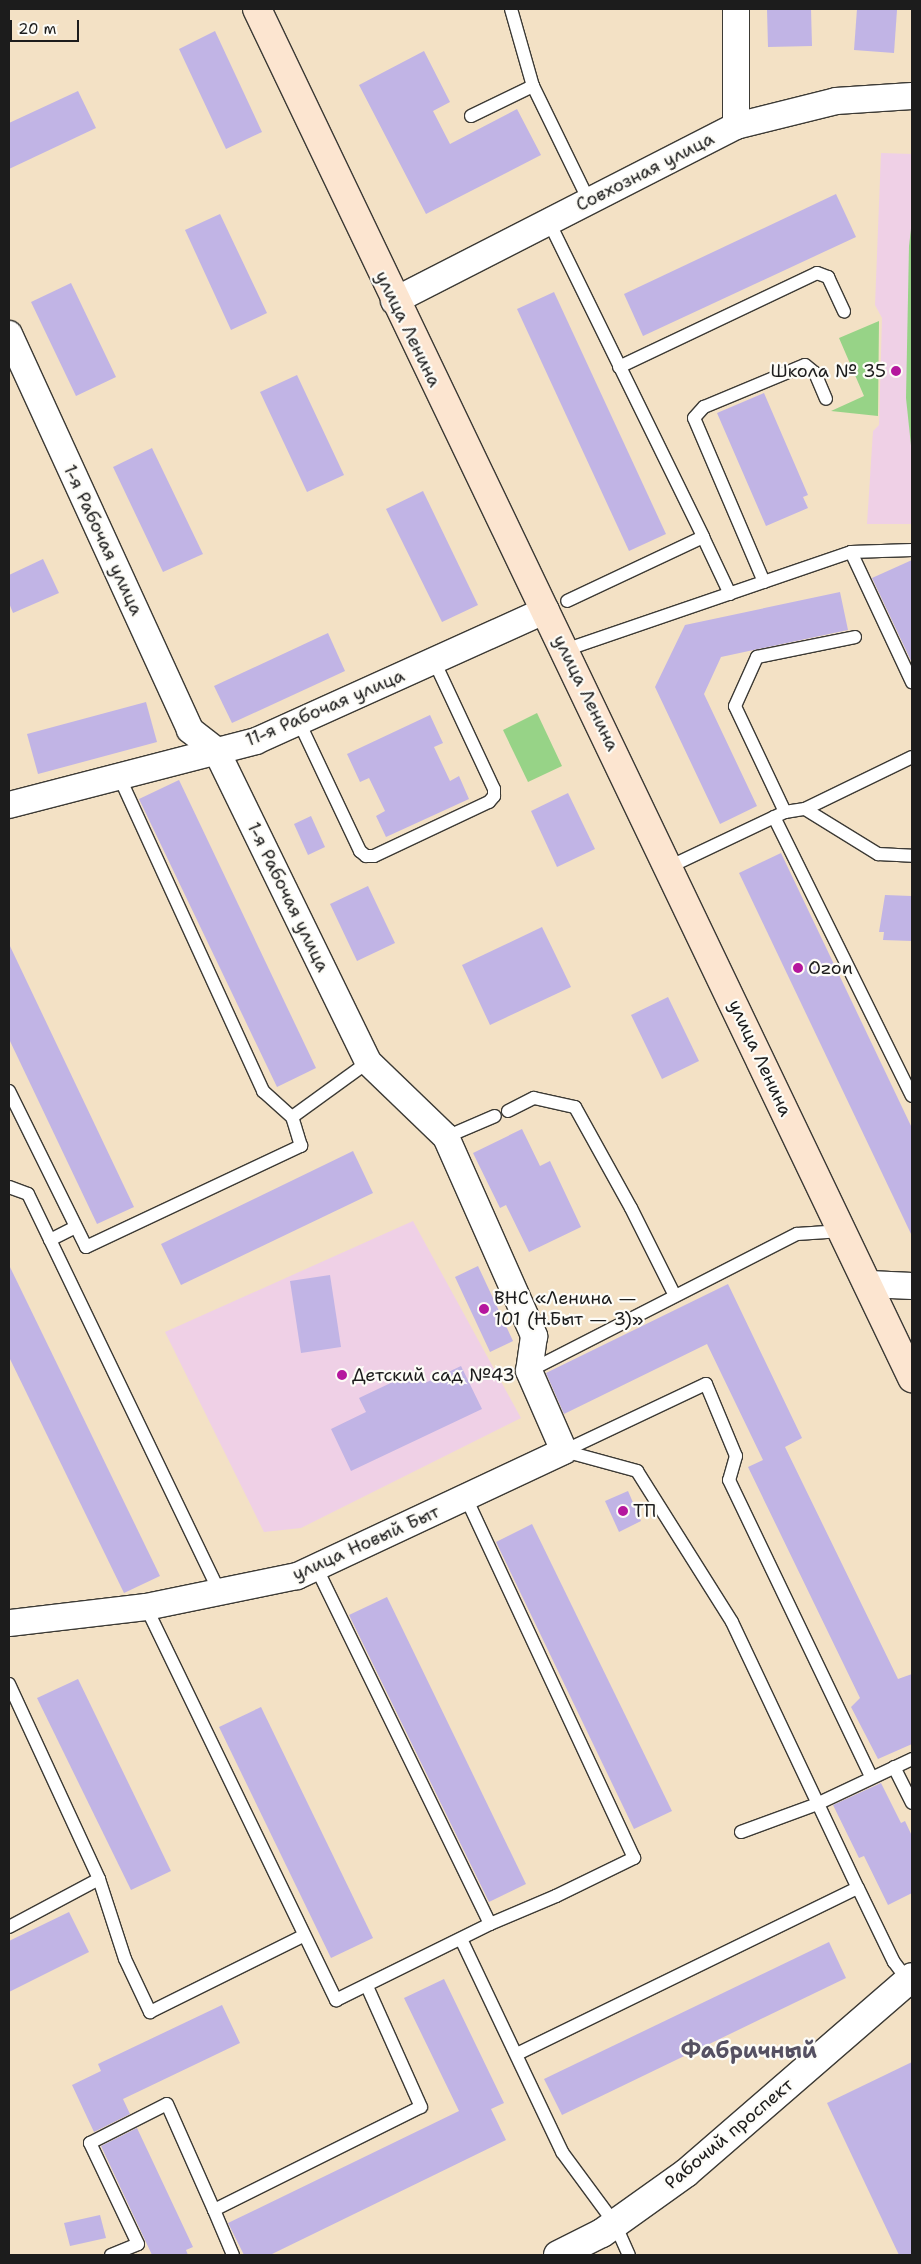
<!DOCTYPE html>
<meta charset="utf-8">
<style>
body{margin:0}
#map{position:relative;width:921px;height:2264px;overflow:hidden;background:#f3e1c5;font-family:"Shantell Sans",sans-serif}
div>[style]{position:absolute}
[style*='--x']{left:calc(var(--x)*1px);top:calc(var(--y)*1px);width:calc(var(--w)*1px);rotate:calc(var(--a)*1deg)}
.built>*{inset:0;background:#efd0e6}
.green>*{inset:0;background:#97d387}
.building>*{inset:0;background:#c1b4e5}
.roads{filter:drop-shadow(1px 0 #3c3a35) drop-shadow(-1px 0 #3c3a35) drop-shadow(0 1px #3c3a35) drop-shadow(0 -1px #3c3a35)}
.service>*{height:12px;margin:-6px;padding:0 6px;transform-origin:6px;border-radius:6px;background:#fff}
.minor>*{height:26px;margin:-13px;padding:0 13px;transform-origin:13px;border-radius:13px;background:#fff}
.tertiary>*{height:28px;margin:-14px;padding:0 14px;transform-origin:14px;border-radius:14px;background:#fff}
.secondary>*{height:28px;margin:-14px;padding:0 14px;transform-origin:14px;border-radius:14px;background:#fce5d0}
.dots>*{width:14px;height:14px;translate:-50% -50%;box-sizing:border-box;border:2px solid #fdfcf7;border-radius:50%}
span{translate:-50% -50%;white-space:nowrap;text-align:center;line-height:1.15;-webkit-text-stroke:4.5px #fdfcf7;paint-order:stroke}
.street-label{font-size:18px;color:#1c1c1c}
.poi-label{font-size:18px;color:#1c1c1c}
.right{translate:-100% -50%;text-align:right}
.left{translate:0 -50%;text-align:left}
.district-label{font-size:22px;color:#565162;font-weight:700}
.frame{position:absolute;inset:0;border:10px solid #1c1c1c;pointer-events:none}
.scale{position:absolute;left:10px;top:20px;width:69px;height:22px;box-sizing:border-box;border:2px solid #1c1c1c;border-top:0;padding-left:6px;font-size:15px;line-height:18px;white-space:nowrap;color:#1c1c1c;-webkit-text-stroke:4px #fdfcf7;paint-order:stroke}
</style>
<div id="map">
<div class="built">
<i style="clip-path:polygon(881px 153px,912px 154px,912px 524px,867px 524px,873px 431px,879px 425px,882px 318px,875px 305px)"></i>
<i style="clip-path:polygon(413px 1221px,521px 1418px,301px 1528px,264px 1532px,165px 1332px)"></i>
</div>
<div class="green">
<i style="clip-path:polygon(912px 220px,912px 455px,906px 398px,909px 246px)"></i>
<i style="clip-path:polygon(879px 321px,878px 416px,831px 411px,864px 396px,839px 338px)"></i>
<i style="clip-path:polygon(537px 713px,562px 766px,528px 782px,503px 730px)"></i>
</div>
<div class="building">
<i style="clip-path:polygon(767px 9px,811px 9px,812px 46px,768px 47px)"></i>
<i style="clip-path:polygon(857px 9px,897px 10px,894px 53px,854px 50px)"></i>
<i style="clip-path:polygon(215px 31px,262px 132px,226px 149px,179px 49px)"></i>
<i style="clip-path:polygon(424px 51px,450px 102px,433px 111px,450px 144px,517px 109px,541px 155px,426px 214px,359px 85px)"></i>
<i style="clip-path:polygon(78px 91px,96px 128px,9px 169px,9px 123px)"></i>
<i style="clip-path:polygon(836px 194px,856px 237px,643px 336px,624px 294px)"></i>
<i style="clip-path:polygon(220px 214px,267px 313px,231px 330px,185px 230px)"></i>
<i style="clip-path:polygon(71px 283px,116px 377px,76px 396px,31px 302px)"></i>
<i style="clip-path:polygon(554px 292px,666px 534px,629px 551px,517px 309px)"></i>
<i style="clip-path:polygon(297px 375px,344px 475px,307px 492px,260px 392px)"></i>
<i style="clip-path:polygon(764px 393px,808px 495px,803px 497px,808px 508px,766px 526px,717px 413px)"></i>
<i style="clip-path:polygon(152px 448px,203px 554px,163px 572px,113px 467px)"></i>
<i style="clip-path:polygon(423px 491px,478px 605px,442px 622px,386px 509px)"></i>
<i style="clip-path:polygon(43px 559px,59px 593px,13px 613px,9px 603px,9px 575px)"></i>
<i style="clip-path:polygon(912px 560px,912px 663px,872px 578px)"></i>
<i style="clip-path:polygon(840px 592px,848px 630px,721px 657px,704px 694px,757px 806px,720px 824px,655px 687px,685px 625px)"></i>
<i style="clip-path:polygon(328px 633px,345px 671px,232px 723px,214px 686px)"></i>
<i style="clip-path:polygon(146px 702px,157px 742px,38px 774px,27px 734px)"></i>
<i style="clip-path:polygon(430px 715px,443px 743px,434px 747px,450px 781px,459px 776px,469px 799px,386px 837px,376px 816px,385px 811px,369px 778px,360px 782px,347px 754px)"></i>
<i style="clip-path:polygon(179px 780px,316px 1068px,277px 1087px,139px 799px)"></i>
<i style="clip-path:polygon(568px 793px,595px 849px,557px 867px,531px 811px)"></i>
<i style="clip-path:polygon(311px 816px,325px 847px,308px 855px,294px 824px)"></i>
<i style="clip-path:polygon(781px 853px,912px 1128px,912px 1236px,739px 873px)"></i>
<i style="clip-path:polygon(368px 886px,395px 943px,357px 961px,330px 904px)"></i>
<i style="clip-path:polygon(885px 895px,911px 896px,912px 941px,883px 940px,884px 932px,879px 932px)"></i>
<i style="clip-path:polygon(542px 927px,571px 987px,490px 1025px,462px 965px)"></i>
<i style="clip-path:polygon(9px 944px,134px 1207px,97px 1224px,9px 1039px)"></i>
<i style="clip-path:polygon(668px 997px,699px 1061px,662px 1079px,631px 1015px)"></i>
<i style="clip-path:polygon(522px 1129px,540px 1166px,550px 1161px,581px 1227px,529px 1252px,506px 1205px,500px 1208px,473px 1153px)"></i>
<i style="clip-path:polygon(353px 1151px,373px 1193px,181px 1285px,161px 1244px)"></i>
<i style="clip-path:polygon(9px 1265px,160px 1576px,124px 1593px,9px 1357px)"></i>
<i style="clip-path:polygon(478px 1266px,513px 1341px,490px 1352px,455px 1277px)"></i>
<i style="clip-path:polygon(330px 1275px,341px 1347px,301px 1353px,290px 1281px)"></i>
<i style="clip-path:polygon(728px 1284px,802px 1438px,785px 1447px,898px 1679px,912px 1674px,912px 1744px,878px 1759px,851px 1707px,860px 1698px,748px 1467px,763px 1460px,707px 1344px,564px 1414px,546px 1373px)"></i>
<i style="clip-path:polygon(461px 1366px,482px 1409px,351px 1471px,331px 1429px,366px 1412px,359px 1398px,418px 1370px,425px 1383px)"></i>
<i style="clip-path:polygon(628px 1491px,641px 1521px,619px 1532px,605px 1501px)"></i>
<i style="clip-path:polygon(532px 1524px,672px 1811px,634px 1829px,496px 1542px)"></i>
<i style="clip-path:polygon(387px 1597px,526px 1884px,489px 1902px,349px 1615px)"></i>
<i style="clip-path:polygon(78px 1679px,171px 1871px,131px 1890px,37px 1698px)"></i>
<i style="clip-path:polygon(261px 1707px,373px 1938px,331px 1958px,219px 1727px)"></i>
<i style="clip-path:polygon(881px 1783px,901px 1823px,905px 1821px,912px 1836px,912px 1893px,888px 1905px,864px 1856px,859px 1858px,833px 1805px)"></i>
<i style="clip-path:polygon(69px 1912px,89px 1952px,9px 1992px,9px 1941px)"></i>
<i style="clip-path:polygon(829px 1942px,846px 1978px,562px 2115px,544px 2079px)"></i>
<i style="clip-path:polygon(444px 1979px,504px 2103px,491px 2109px,506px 2140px,270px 2255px,244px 2255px,228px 2223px,459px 2111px,404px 1998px)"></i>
<i style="clip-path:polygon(222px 2005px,240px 2043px,123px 2099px,130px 2114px,94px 2132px,72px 2085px,101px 2071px,98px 2064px)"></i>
<i style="clip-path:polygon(912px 2062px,912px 2255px,899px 2255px,827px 2103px)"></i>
<i style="clip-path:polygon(137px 2128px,193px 2247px,186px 2250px,188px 2255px,152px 2255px,101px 2146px)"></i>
<i style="clip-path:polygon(100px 2215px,106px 2238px,70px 2246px,64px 2223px)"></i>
</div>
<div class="roads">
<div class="service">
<i style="--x:511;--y:9;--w:80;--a:74.1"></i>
<i style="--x:471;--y:116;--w:69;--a:-25.8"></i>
<i style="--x:533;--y:86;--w:128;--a:64"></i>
<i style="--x:549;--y:222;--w:351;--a:63.9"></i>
<i style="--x:703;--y:537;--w:150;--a:154.8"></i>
<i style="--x:619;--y:367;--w:219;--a:-25.4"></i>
<i style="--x:817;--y:273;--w:12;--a:20"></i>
<i style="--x:828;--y:277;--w:38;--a:65"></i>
<i style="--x:703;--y:537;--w:63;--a:64.7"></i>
<i style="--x:912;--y:550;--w:61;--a:178.1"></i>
<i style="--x:851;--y:552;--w:144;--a:64.9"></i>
<i style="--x:764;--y:582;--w:178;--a:-113.1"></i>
<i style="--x:694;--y:418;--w:15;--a:-48"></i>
<i style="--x:704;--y:407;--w:109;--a:-22.6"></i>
<i style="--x:805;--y:365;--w:13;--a:39"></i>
<i style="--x:815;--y:373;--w:28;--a:67"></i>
<i style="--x:565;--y:650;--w:302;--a:-18.9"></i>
<i style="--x:299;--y:722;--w:143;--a:64.7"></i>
<i style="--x:360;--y:851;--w:8;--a:40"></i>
<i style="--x:366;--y:856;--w:8;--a:0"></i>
<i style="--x:374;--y:856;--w:127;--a:-25.2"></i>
<i style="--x:489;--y:802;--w:8;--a:-50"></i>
<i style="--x:494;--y:796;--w:7;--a:-90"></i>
<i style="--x:494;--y:789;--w:141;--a:-115.1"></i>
<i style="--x:118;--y:774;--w:349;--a:65.4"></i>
<i style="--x:263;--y:1091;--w:39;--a:42"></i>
<i style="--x:805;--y:809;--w:119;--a:-25.9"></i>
<i style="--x:785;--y:812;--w:117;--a:-115.3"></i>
<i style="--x:735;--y:706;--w:54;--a:-65.8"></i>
<i style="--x:757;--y:657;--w:100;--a:-11.5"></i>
<i style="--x:774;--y:817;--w:311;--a:63.7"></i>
<i style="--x:669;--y:867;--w:128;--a:-25.4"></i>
<i style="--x:785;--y:812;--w:20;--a:-9"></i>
<i style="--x:805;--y:809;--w:86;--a:31.7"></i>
<i style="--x:878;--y:854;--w:34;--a:3"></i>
<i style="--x:9;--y:1091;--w:174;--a:63.7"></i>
<i style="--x:86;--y:1247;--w:238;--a:-25.2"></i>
<i style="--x:301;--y:1146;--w:30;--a:-107"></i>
<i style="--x:292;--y:1117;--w:94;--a:-35.9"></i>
<i style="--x:508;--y:1111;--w:29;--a:-27"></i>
<i style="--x:534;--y:1098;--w:42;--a:12.4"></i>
<i style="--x:575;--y:1107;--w:115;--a:61"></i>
<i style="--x:631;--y:1208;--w:98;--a:63.4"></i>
<i style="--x:446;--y:1137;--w:53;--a:-23.2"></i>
<i style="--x:9;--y:1187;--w:20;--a:20"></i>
<i style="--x:28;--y:1194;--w:441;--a:64.3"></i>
<i style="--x:50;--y:1240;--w:28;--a:-27"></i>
<i style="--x:529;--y:1371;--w:301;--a:-27.1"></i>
<i style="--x:797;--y:1234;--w:45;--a:-3.8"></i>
<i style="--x:564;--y:1451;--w:76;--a:15.3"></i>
<i style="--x:637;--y:1471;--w:178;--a:57.8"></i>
<i style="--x:732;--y:1622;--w:294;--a:64.7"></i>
<i style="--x:858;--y:1888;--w:82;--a:64.1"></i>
<i style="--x:894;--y:1962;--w:25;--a:53"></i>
<i style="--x:564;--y:1451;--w:157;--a:-25.3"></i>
<i style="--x:706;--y:1384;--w:78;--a:67.4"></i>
<i style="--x:736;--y:1456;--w:25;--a:106"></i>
<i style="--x:729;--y:1480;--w:328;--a:64.4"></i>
<i style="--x:316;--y:1567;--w:397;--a:64"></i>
<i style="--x:146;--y:1607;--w:437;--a:64.2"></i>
<i style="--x:336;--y:2000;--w:172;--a:-26.3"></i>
<i style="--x:490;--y:1924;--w:72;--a:-23"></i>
<i style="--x:556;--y:1896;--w:87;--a:-26"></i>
<i style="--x:634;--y:1858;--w:397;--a:-115"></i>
<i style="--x:9;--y:1684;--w:215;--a:65.2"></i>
<i style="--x:99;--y:1879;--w:102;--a:151.9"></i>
<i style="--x:894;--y:1767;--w:40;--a:63.4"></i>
<i style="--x:741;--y:1832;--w:81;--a:-20.2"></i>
<i style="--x:817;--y:1804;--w:105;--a:-25.3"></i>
<i style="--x:99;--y:1879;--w:84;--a:72"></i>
<i style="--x:125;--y:1959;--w:59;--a:64.7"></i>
<i style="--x:150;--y:2012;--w:171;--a:-26.4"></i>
<i style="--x:461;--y:1939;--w:236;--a:64.6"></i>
<i style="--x:562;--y:2152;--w:89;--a:53.6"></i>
<i style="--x:615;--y:2224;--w:34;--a:66"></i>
<i style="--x:517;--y:2054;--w:379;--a:-26"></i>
<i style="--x:111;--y:2255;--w:29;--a:-22"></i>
<i style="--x:138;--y:2244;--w:112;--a:-115.4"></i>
<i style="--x:90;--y:2143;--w:86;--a:-26.9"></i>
<i style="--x:167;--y:2104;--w:116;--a:66.1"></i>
<i style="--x:233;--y:2255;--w:49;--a:-112.9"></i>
<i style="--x:214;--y:2210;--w:231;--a:-26.5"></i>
<i style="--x:421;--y:2107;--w:133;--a:-114.1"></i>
</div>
<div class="minor">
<i style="--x:736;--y:126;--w:117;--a:-90"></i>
<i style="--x:394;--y:301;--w:384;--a:-27.1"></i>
<i style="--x:736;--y:126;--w:103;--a:-14"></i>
<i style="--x:836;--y:101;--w:76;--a:-3.8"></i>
<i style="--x:9;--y:334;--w:435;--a:65.4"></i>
<i style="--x:190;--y:730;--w:33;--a:38"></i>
<i style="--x:216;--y:750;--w:347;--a:64"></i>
<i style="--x:368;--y:1062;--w:108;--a:43.9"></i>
<i style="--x:446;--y:1137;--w:218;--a:66.1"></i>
<i style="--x:534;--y:1336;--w:35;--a:98"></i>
<i style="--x:529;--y:1371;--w:87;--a:66.4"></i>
<i style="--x:564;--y:1451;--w:295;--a:154.9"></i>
<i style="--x:297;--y:1576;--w:154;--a:168.4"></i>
<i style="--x:146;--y:1607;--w:138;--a:173.3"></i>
<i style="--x:9;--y:805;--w:255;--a:-14.5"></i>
<i style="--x:256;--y:741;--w:318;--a:-24.3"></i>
<i style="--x:869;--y:1284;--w:43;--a:2.7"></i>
</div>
<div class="tertiary">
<i style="--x:558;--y:2255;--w:49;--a:-26.6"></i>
<i style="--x:602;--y:2233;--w:103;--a:-35.5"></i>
<i style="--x:686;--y:2173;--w:299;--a:-40.9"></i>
</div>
<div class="secondary">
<i style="--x:257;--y:9;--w:1518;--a:64.43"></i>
</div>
</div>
<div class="dots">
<i style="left:896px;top:371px;background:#b5179e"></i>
<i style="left:798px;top:968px;background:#b5179e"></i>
<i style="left:484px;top:1309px;background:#b5179e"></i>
<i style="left:342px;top:1375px;background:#b5179e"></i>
<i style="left:623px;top:1511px;background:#b5179e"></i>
</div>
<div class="street-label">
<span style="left:645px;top:172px;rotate:-27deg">Совхозная улица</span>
<span style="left:408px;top:329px;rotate:64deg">улица Ленина</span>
<span style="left:103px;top:540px;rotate:65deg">1-я Рабочая улица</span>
<span style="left:586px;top:693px;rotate:64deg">улица Ленина</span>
<span style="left:325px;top:708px;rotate:-23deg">11-я Рабочая улица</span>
<span style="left:288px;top:897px;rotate:64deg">1-я Рабочая улица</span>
<span style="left:760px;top:1058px;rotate:65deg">улица Ленина</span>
<span style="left:366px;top:1543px;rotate:-24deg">улица Новый Быт</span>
<span style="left:729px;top:2134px;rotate:-40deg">Рабочий проспект</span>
</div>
<div class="poi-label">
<span class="right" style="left:886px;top:371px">Школа № 35</span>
<span class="left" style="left:808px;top:968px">Ozon</span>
<span class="left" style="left:494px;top:1309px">ВНС «Ленина —<br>101 (Н.Быт — 3)»</span>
<span class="left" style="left:352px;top:1375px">Детский сад №43</span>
<span class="left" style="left:633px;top:1511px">ТП</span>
</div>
<div class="district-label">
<span style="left:749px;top:2051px">Фабричный</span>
</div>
<div class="frame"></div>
<div class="scale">20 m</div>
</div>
